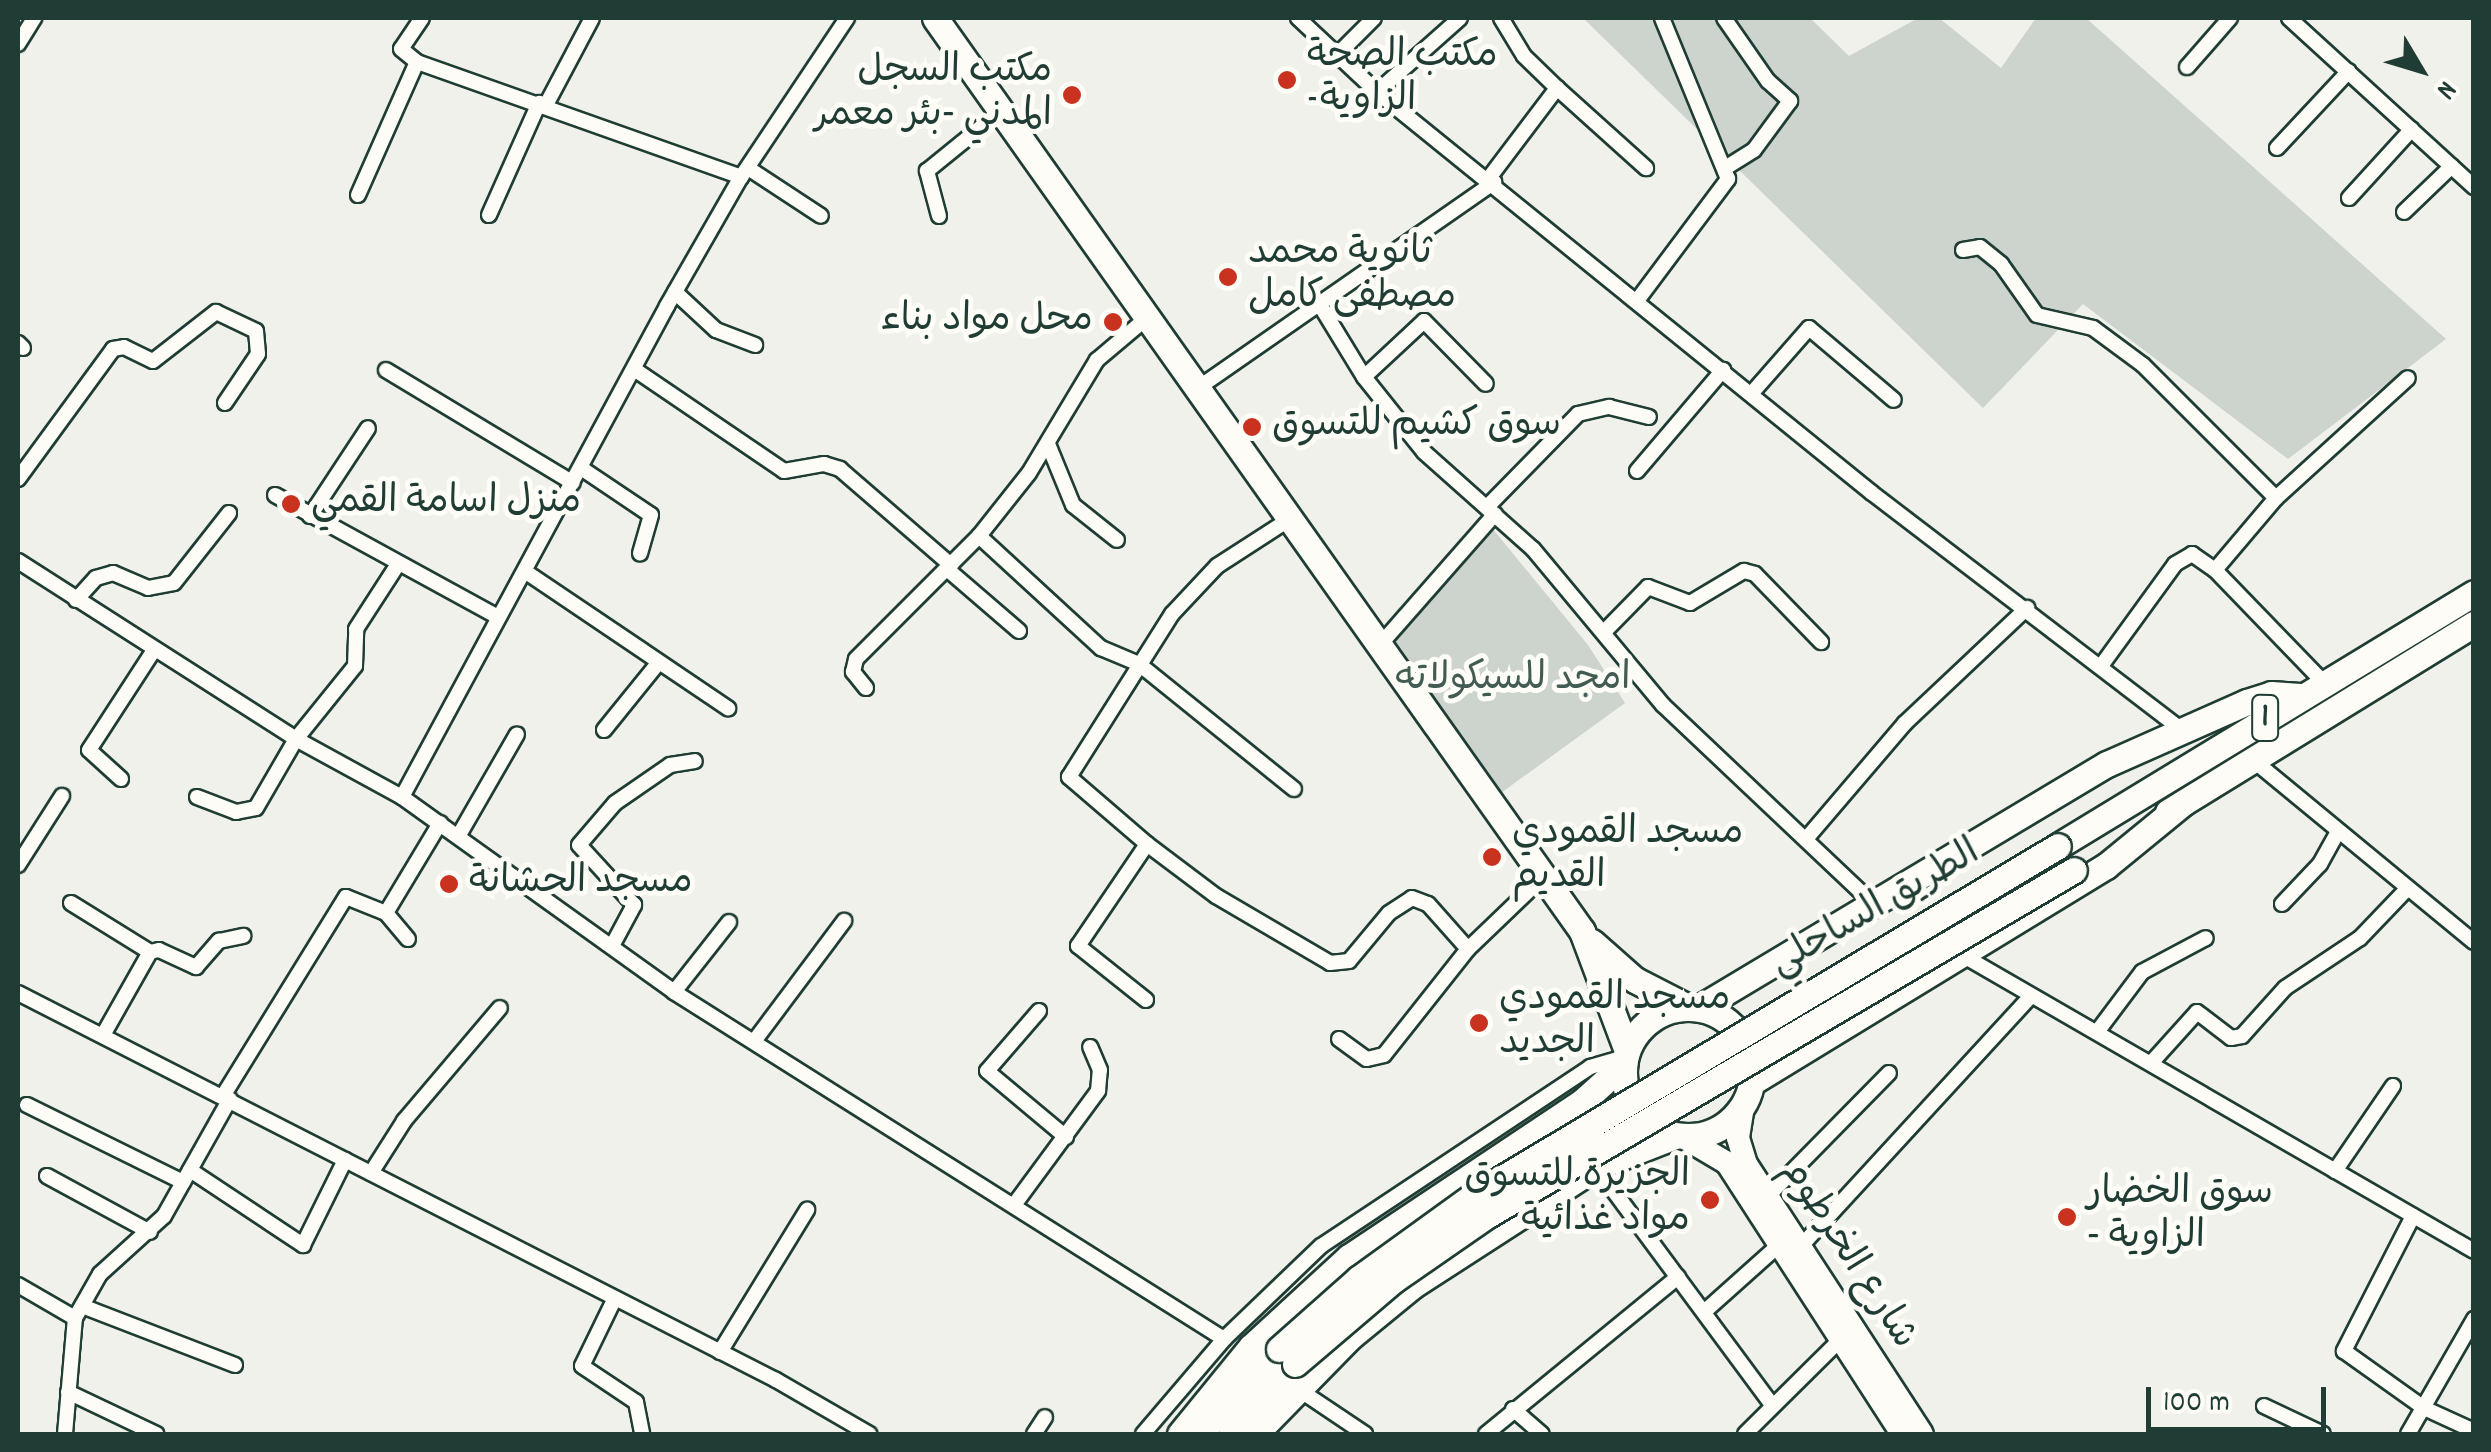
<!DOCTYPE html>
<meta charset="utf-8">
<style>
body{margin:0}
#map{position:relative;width:2491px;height:1452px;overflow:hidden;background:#f0f1eb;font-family:Dekko,"Playpen Sans Arabic",sans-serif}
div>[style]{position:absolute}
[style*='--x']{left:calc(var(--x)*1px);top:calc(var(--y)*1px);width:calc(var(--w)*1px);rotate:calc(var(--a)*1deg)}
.green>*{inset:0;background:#cdd3cd}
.roads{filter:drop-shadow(2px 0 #1f3d34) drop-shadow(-2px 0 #1f3d34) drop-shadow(0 2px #1f3d34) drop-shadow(0 -2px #1f3d34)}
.street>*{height:14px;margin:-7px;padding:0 7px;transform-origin:7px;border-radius:7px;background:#fdfcf7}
.primary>*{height:22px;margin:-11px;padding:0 11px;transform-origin:11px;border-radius:11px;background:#fdfcf7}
.highway>*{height:25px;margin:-12.5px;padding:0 12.5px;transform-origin:12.5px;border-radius:12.5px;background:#fdfcf7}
.highway>.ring{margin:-12.5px;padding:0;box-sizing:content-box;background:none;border:25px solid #fdfcf7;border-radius:50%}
.bridges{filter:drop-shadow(2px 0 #1f3d34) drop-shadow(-2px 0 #1f3d34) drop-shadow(0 2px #1f3d34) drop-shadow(0 -2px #1f3d34)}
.highway-bridge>*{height:25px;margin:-12.5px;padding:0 12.5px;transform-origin:12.5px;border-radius:12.5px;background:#fdfcf7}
.dots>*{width:28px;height:28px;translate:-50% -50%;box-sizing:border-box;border:5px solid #fdfcf7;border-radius:50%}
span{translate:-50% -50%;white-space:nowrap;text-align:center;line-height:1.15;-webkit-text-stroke:10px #fdfcf7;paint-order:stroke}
.shield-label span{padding:2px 8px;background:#fdfcf7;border:2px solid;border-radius:8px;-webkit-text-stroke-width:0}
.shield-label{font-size:35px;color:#1f3d34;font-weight:700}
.poi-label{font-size:38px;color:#1f3d34}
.left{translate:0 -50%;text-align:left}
.right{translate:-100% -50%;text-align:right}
.park-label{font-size:38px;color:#425b53}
.street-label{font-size:38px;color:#1f3d34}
.frame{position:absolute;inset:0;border:20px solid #1f3d34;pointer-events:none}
.north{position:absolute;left:2371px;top:20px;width:100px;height:100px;-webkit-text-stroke:8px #fdfcf7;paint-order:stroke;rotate:128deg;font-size:28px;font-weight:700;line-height:40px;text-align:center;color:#1f3d34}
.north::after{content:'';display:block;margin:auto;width:35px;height:45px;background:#1f3d34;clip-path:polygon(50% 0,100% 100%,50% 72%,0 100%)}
.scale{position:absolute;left:2146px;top:1387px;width:180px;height:45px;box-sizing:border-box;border:5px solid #1f3d34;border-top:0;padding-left:12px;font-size:30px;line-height:35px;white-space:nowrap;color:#1f3d34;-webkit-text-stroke:8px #fdfcf7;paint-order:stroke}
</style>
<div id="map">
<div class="green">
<i style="clip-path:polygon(1583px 18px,1810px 18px,1849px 56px,1918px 18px,1939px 18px,2001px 68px,2036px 18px,2086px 18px,2446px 339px,2288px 459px,2083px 304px,1983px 408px)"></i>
<i style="clip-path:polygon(1492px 528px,1588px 645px,1625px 703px,1494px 798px,1383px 633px)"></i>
</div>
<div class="roads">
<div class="street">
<i style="--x:422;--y:18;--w:37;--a:124"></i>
<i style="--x:401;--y:49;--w:21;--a:39"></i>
<i style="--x:417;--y:62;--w:344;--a:19.5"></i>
<i style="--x:1298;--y:18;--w:108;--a:43.1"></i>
<i style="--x:1377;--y:92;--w:637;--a:39.01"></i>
<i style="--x:1872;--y:493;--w:389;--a:37.4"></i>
<i style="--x:1501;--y:18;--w:44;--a:58.8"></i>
<i style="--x:1524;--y:56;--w:46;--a:44.1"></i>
<i style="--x:1724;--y:18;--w:77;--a:55.1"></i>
<i style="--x:1768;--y:81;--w:30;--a:42"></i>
<i style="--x:1790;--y:101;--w:61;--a:126.3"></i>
<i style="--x:1754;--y:150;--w:34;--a:148"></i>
<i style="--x:2289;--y:18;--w:251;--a:42.4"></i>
<i style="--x:18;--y:44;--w:31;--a:-58"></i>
<i style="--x:1337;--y:55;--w:52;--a:-45"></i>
<i style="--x:2187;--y:67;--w:65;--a:-48.7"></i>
<i style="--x:1377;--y:92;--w:111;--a:-41.7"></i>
<i style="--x:546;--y:105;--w:98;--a:-62.1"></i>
<i style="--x:2277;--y:148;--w:105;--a:-46.9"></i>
<i style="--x:748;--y:168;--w:87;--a:33.3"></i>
<i style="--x:1489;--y:178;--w:113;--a:-52.9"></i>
<i style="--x:1557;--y:88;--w:120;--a:42"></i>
<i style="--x:358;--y:195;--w:145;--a:-66.1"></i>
<i style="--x:2349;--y:198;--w:93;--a:-47.6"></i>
<i style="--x:2404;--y:212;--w:66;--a:-43.8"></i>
<i style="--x:489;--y:215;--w:123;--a:-65.9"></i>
<i style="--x:939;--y:216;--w:47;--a:-104.9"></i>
<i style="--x:927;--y:171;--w:97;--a:-39.1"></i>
<i style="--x:1963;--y:250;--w:17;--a:-10"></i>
<i style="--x:1980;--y:247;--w:27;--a:39"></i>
<i style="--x:2001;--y:264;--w:62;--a:54.8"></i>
<i style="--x:2037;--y:315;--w:57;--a:13.1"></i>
<i style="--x:2093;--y:328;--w:62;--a:36.5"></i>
<i style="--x:2143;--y:365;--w:188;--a:45"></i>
<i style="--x:675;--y:292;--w:56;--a:42.8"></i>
<i style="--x:716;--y:330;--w:42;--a:21"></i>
<i style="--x:1639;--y:298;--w:149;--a:-53.2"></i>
<i style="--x:1728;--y:179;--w:174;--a:-112.3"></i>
<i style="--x:1320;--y:305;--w:84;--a:58.6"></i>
<i style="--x:1364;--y:377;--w:96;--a:51.3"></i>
<i style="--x:1424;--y:452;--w:146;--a:41.7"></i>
<i style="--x:1533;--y:549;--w:203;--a:50.2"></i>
<i style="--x:1663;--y:705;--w:286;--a:43.4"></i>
<i style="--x:18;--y:343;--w:7;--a:45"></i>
<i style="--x:634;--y:369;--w:181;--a:34.2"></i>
<i style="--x:784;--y:471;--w:41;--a:-9.9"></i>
<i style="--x:824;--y:464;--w:17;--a:17"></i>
<i style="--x:840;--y:469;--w:147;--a:40.9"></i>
<i style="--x:386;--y:370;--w:218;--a:31.1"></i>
<i style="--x:1364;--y:377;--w:82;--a:-43"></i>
<i style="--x:1424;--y:321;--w:88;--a:45.5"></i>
<i style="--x:1198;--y:388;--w:361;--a:-34.8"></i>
<i style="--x:1751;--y:394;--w:88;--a:-48.7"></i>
<i style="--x:1809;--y:328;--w:111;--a:40.3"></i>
<i style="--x:1048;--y:444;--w:66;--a:67.7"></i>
<i style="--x:1073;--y:505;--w:56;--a:38.5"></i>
<i style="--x:581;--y:468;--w:84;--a:33.9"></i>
<i style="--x:651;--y:515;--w:40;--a:106"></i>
<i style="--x:1637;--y:471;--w:133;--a:-49.6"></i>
<i style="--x:18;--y:479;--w:161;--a:-53.8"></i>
<i style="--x:113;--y:349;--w:11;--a:-10"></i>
<i style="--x:124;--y:347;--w:32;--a:26"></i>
<i style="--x:153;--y:361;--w:80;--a:-37.9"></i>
<i style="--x:216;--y:312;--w:44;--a:25.4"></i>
<i style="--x:256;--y:331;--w:23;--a:85"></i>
<i style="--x:258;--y:354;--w:59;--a:124"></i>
<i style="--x:275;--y:495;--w:254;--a:28.7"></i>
<i style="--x:1487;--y:507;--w:130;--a:-45.6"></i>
<i style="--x:1578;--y:414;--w:32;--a:-13"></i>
<i style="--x:1609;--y:407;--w:41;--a:14"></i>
<i style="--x:310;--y:516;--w:105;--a:-56.6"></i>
<i style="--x:979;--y:536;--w:166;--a:42.6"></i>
<i style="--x:1101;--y:648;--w:41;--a:22.8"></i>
<i style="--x:1139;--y:664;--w:199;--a:38.9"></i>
<i style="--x:18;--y:561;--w:330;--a:32.6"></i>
<i style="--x:296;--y:739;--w:121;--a:28.7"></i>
<i style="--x:402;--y:797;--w:335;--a:35.6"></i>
<i style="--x:674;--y:992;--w:650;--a:32.25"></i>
<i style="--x:947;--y:569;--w:95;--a:40.7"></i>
<i style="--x:2215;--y:570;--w:94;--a:-49.7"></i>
<i style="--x:2276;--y:498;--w:178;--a:-42.3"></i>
<i style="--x:526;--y:572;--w:244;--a:34"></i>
<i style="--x:76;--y:600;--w:30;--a:-48"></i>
<i style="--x:96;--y:578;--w:18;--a:-16"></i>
<i style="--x:113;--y:573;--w:38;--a:23"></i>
<i style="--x:148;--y:588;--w:26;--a:-11"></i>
<i style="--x:174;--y:583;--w:89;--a:-51.8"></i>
<i style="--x:1604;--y:632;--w:63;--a:-45.6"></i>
<i style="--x:1648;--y:587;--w:45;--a:20.9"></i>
<i style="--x:1690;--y:603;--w:63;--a:-30.7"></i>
<i style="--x:1744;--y:571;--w:11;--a:15"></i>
<i style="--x:1755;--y:574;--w:95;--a:45.9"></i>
<i style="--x:1378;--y:647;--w:177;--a:-48.7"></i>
<i style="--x:2101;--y:666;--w:126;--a:-54"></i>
<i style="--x:2175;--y:564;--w:20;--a:-30"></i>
<i style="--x:2192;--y:554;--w:28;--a:35"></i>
<i style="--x:2215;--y:570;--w:156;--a:46"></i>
<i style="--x:866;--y:688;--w:21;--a:-129"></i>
<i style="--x:853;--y:672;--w:13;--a:-77"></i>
<i style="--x:856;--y:659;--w:174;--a:-45"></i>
<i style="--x:979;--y:536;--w:80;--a:-51.6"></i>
<i style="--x:1029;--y:473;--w:132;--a:-59"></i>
<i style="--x:1097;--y:360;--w:68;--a:-40.2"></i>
<i style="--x:604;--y:730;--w:87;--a:-51"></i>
<i style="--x:2253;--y:760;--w:286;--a:39.5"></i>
<i style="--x:121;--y:779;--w:43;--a:-137.8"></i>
<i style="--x:89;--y:750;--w:119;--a:-57"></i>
<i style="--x:197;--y:797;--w:42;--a:21"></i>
<i style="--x:236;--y:812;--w:20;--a:-11"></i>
<i style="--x:256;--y:808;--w:80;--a:-59.9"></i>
<i style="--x:296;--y:739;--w:94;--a:-51.1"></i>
<i style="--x:355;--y:666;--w:37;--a:-88"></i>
<i style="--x:356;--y:629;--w:77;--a:-57.1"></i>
<i style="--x:402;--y:797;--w:558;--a:-61.64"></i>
<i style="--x:667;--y:306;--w:149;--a:-60.2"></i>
<i style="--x:741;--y:177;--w:191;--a:-56.3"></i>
<i style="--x:459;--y:835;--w:116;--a:-60.1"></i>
<i style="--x:1806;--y:839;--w:153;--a:-49.5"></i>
<i style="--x:1905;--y:723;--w:168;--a:-43.3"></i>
<i style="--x:1147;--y:844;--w:86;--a:37"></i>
<i style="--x:1216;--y:896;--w:132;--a:30.4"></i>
<i style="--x:1330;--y:963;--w:19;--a:-6"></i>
<i style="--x:1349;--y:961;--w:62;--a:-50.2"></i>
<i style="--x:1389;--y:913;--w:27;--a:-33"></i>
<i style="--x:1412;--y:898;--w:17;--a:21"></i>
<i style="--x:1428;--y:904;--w:60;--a:48.4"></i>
<i style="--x:18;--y:865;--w:82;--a:-57.5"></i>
<i style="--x:71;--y:903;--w:93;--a:31.8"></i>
<i style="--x:150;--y:952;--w:95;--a:119.5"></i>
<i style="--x:2282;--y:904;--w:55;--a:-46.5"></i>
<i style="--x:2320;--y:864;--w:35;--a:-61"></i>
<i style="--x:386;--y:913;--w:105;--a:-59"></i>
<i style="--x:612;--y:946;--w:47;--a:-61.8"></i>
<i style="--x:634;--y:905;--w:81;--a:-132.5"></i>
<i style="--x:579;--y:845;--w:55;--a:-49.4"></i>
<i style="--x:615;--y:803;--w:67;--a:-34.6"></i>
<i style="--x:670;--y:765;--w:25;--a:-9"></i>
<i style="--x:150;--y:952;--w:9;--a:-13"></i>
<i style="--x:159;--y:950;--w:41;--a:24.7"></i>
<i style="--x:196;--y:967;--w:35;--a:-49"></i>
<i style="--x:219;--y:941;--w:25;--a:-12"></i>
<i style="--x:1962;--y:955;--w:591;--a:30.03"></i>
<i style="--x:674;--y:992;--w:89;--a:-51.8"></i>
<i style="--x:18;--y:993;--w:851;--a:27.05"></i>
<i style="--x:776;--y:1380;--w:108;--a:30.1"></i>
<i style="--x:1146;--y:1000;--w:87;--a:-141.5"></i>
<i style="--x:1078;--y:946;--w:123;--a:-55.9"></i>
<i style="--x:1147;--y:844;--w:103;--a:-139.3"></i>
<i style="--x:1069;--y:777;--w:193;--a:-57.7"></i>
<i style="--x:1172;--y:614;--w:66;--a:-46.8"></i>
<i style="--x:1217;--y:566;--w:85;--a:-32.9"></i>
<i style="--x:1039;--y:1011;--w:79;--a:130.9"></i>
<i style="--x:987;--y:1071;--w:103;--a:39.9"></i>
<i style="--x:2097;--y:1032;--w:75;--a:-53.1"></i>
<i style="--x:2142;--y:972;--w:72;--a:-28"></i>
<i style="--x:1339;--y:1039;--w:34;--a:36"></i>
<i style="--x:1367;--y:1059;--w:17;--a:-13"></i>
<i style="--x:1384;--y:1055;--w:135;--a:-51.6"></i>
<i style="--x:1468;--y:949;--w:104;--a:-43.8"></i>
<i style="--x:755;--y:1040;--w:149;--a:-53.2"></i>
<i style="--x:2152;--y:1062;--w:67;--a:-48"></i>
<i style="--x:2197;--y:1012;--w:43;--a:37.4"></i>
<i style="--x:2231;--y:1038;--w:11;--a:-10"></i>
<i style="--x:2242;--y:1036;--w:64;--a:-48.1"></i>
<i style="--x:2285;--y:988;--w:90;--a:-33.7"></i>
<i style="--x:2360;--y:938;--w:68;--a:-46.2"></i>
<i style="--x:223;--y:1096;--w:234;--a:-58.3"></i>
<i style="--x:346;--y:897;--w:43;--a:21.8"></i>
<i style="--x:386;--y:913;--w:34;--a:50"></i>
<i style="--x:27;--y:1105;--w:174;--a:26.3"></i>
<i style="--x:1596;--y:1167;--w:296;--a:53.5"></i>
<i style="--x:190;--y:1170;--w:136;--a:33.6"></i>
<i style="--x:303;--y:1245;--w:95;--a:-63.7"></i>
<i style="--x:2335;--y:1171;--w:103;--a:-55.7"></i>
<i style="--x:371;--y:1173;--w:62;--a:-57.6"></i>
<i style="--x:404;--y:1121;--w:148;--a:-49.7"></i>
<i style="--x:47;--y:1176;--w:117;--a:28.5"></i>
<i style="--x:1769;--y:1195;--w:171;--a:-45.5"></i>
<i style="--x:1014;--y:1205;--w:142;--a:-53.6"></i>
<i style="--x:1098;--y:1091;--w:21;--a:-85"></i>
<i style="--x:1100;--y:1070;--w:25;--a:-113"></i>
<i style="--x:2413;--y:1216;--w:152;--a:117.1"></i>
<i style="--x:2344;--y:1351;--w:98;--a:35.5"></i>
<i style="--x:2424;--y:1408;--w:55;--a:24.7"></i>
<i style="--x:1802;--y:1245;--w:338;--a:-47.4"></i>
<i style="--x:18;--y:1285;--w:66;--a:30.1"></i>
<i style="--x:614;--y:1300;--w:73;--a:115.9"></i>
<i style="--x:582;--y:1366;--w:65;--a:33.7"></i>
<i style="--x:636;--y:1402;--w:33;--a:79"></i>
<i style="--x:82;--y:1306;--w:164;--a:21.1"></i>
<i style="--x:1704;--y:1312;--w:102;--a:-41.8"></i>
<i style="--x:720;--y:1352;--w:167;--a:-58.5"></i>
<i style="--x:1298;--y:1389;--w:81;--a:33.9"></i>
<i style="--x:68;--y:1392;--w:98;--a:25.5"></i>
<i style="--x:2264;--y:1406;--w:65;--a:25.4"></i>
<i style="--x:1513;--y:1409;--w:38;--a:41"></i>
<i style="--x:65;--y:1434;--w:116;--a:-85.1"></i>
<i style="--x:75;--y:1318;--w:51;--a:-60.4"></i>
<i style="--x:100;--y:1274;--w:86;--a:-42.2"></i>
<i style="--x:164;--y:1216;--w:134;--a:-60.6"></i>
<i style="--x:1034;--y:1434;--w:20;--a:-57"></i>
<i style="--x:1143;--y:1434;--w:125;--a:-49.5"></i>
<i style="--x:1224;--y:1339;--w:134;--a:-43.8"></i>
<i style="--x:1321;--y:1246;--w:323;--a:-33.6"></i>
<i style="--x:1590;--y:1067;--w:36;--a:-16"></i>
<i style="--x:1486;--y:1434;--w:248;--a:-39.3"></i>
<i style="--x:1745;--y:1434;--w:135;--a:-44.7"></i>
<i style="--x:2408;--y:1434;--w:133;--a:-60.1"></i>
</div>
<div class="primary">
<i style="--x:1743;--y:1106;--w:32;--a:99"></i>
<i style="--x:1738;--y:1138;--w:27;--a:73"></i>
<i style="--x:1746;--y:1164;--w:322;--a:56.9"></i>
<i style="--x:1683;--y:1137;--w:51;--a:30.6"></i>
<i style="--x:1727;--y:1163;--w:323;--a:57.1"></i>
</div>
<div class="highway">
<i style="--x:935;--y:18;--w:1119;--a:54.68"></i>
<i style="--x:1582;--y:931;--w:128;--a:69.4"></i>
<i style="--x:2168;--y:812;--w:359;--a:-31.6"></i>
<i style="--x:2058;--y:846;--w:487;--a:-31.3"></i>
<i style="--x:1592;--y:942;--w:57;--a:41.5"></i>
<i style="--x:1635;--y:980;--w:59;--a:27"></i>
<i class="ring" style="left:1624px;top:1008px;width:103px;height:103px"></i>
<i style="--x:1699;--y:1008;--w:475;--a:-30.9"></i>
<i style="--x:2107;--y:764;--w:153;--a:-23.9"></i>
<i style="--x:2247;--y:702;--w:25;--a:-18"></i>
<i style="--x:2271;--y:694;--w:29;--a:4"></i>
<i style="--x:1752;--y:1082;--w:415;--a:-31.4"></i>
<i style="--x:2106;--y:866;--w:99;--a:-39.3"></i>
<i style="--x:1180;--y:1434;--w:112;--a:-50.8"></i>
<i style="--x:1251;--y:1347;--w:133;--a:-42.6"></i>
<i style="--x:1349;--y:1257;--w:283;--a:-33.7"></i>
<i style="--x:1584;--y:1100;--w:54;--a:-42"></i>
<i style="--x:1199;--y:1434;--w:117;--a:-46.7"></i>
<i style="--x:1231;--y:1434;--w:95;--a:-47.6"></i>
<i style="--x:1255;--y:1434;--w:136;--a:-45.6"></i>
<i style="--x:1350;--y:1337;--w:80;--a:-39.4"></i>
<i style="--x:1412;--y:1286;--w:219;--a:-32.9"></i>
<i style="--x:1596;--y:1167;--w:85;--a:-21.4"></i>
</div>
</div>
<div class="bridges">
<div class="highway-bridge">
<i style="--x:1279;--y:1349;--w:106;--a:-41.5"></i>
<i style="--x:1358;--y:1279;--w:143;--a:-35.9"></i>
<i style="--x:1474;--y:1195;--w:680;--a:-30.86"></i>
<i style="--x:1295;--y:1364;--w:131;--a:-40.4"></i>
<i style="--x:1395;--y:1279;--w:111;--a:-34.7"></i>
<i style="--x:1486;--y:1216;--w:682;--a:-30.47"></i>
</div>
</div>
<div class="dots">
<i style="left:1287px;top:80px;background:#c8321e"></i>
<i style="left:1072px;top:95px;background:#c8321e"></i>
<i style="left:1228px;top:277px;background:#c8321e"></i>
<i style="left:1113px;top:322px;background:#c8321e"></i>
<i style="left:1252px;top:427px;background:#c8321e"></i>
<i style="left:291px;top:504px;background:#c8321e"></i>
<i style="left:1492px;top:857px;background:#c8321e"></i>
<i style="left:449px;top:884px;background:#c8321e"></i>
<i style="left:1479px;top:1023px;background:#c8321e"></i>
<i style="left:1710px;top:1200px;background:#c8321e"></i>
<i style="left:2067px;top:1217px;background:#c8321e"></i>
</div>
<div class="shield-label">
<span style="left:2265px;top:718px">1</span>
</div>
<div class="poi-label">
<span class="left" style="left:1307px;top:80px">مكتب الصحة<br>-الزاوية</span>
<span class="right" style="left:1052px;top:95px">مكتب السجل<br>المدني -بئر معمر</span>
<span class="left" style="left:1248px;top:277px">ثانوية محمد<br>مصطفى كامل</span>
<span class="right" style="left:1093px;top:322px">محل مواد بناء</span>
<span class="left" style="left:1272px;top:427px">سوق كشيم للتسوق</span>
<span class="left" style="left:311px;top:504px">منزل اسامة القمي</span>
<span class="left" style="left:1512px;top:857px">مسجد القمودي<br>القديم</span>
<span class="left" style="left:469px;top:884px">مسجد الحشانة</span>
<span class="left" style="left:1499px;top:1023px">مسجد القمودي<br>الجديد</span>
<span class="right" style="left:1690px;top:1200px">الجزيرة للتسوق<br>مواد غذائية</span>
<span class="left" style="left:2087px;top:1217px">سوق الخضار<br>- الزاوية</span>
</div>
<div class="park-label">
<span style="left:1513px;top:681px">امجد للسيكولاته</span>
</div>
<div class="street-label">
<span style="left:1876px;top:910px;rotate:-30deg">الطريق الساحلي</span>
<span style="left:1847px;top:1255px;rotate:57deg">شارع الخرطوم</span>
</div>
<div class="frame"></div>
<div class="north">N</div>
<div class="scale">100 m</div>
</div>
